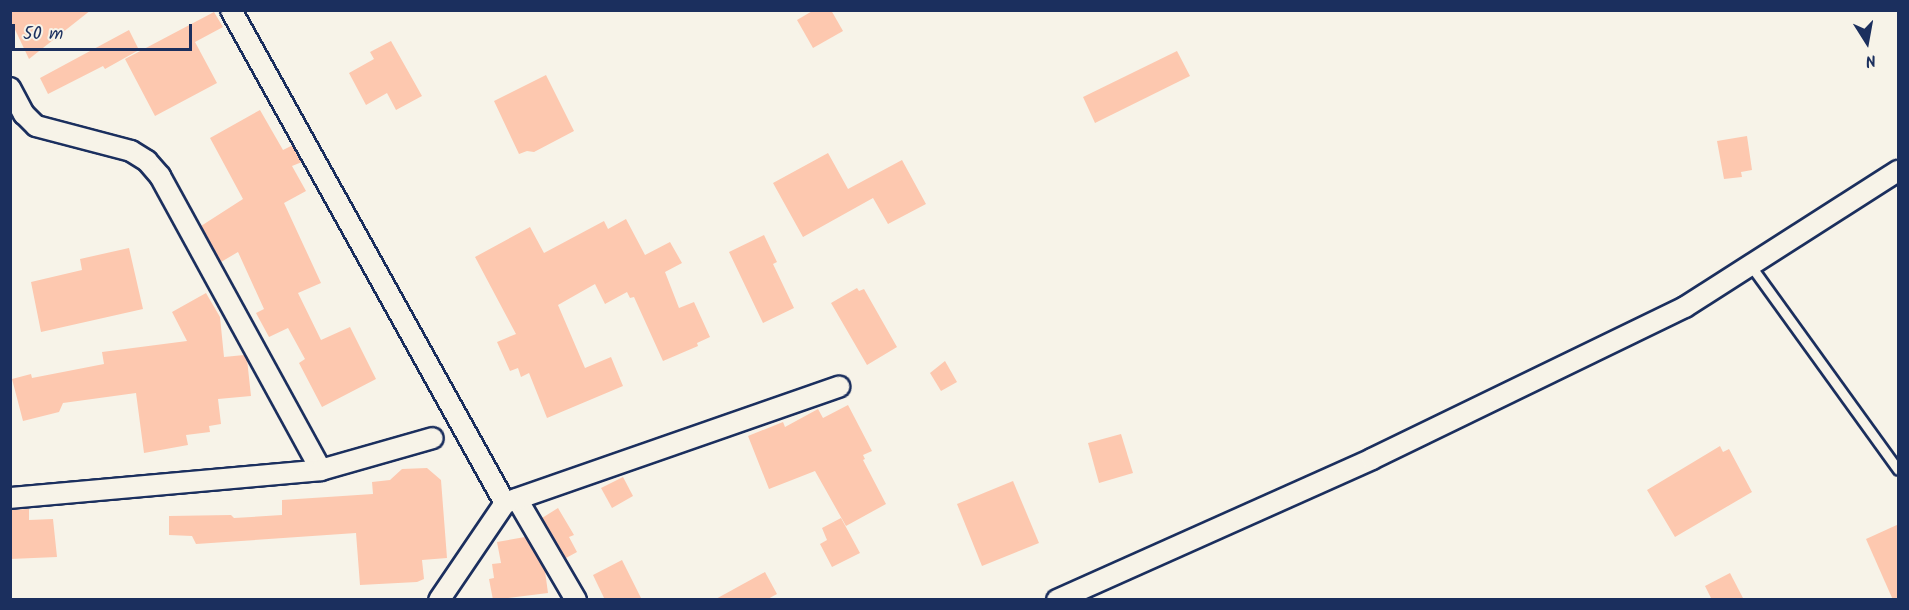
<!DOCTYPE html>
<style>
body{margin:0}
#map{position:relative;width:1909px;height:610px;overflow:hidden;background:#f7f3e8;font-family:Kalam,sans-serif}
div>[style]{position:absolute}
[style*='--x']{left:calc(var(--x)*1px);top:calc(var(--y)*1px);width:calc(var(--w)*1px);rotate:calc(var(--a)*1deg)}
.building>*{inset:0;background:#fdc8af}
.roads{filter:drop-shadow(2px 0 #1b2f5e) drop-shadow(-2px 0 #1b2f5e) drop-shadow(0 2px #1b2f5e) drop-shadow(0 -2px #1b2f5e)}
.service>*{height:9px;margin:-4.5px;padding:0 4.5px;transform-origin:4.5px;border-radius:4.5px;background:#f7f3e8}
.minor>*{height:20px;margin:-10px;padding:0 10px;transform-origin:10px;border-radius:10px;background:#f7f3e8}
span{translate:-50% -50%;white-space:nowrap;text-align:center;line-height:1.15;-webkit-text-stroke:6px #f7f3e8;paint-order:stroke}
.frame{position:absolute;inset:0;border:12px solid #1b2f5e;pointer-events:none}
.north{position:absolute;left:1837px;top:12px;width:60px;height:60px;-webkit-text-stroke:4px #f7f3e8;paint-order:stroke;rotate:169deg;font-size:16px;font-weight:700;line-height:24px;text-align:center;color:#1b2f5e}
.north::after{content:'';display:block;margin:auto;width:21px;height:27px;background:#1b2f5e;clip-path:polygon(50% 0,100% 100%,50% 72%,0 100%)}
.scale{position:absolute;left:12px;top:24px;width:180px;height:27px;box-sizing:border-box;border:3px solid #1b2f5e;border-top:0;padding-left:8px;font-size:18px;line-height:21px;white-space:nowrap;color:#1b2f5e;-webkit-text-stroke:4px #f7f3e8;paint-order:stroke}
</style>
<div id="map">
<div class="building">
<i style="clip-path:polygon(10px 10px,91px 10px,29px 59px,10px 19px)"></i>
<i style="clip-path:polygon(814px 10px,831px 10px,843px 31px,813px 48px,797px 20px)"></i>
<i style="clip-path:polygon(214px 12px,223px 27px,195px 42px,217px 83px,155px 116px,125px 59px)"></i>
<i style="clip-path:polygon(129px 30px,139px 50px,105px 69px,103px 66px,48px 94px,40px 78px)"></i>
<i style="clip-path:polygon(391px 41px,422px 96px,396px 110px,387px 93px,366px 105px,349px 73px,374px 59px,370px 52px)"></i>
<i style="clip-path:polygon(1177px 51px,1190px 76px,1095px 123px,1083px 97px)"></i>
<i style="clip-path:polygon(546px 75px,574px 131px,534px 152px,527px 151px,519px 154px,494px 101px)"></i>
<i style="clip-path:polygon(260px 110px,283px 150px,293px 145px,302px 162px,292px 166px,306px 191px,284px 203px,321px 283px,298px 293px,321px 340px,350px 327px,376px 379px,322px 407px,299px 363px,305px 359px,288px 328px,269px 337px,256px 313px,264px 309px,238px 252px,221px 262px,201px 226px,243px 199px,210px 138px)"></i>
<i style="clip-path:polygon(1747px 136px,1752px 170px,1741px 172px,1742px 177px,1724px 179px,1717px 141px)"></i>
<i style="clip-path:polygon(828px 153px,848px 189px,902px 160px,926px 204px,888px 224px,873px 198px,803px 237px,773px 183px)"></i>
<i style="clip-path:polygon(626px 219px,645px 255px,670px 242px,682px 263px,665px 272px,679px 308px,694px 302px,710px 337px,697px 343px,698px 346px,663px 361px,634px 297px,630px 298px,627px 292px,605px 304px,595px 284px,558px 305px,585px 368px,611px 357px,623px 386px,547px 418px,529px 373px,521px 377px,518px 368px,510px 371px,497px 342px,516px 334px,475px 257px,530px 227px,544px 253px,604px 221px,608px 229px)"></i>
<i style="clip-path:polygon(764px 235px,777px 262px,773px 264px,794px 308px,763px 323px,729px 252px)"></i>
<i style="clip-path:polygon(129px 248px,143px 309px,41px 332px,31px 282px,82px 270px,80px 259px)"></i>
<i style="clip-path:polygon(857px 288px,859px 291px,864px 289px,897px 347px,867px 365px,831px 303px)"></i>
<i style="clip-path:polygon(206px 293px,220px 317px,224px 357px,244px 355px,247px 359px,251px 396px,218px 399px,221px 424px,209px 426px,210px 432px,186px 435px,188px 445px,144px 453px,136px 393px,63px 403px,59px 412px,23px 421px,12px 379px,31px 374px,32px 378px,104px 364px,102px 352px,187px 341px,172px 312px)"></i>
<i style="clip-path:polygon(945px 361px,957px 382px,941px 391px,930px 373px)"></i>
<i style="clip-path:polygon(848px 405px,872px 451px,863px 455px,865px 459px,863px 460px,886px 504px,846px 526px,815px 471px,769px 489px,748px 436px,783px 422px,785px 427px,818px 409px,823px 418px)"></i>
<i style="clip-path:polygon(1121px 434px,1133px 473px,1099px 483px,1088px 443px)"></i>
<i style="clip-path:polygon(1720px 446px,1723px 452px,1729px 449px,1752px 492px,1675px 537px,1647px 490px)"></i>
<i style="clip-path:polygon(427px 468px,441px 480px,447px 558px,422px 560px,424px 579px,417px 582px,360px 585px,356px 533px,196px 544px,192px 536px,169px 535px,169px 516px,231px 515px,234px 518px,282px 515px,282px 500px,373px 494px,372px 482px,390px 480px,402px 469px)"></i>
<i style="clip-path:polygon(623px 477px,633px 496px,612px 508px,601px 488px)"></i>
<i style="clip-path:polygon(1013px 481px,1039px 543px,982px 566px,957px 504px)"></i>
<i style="clip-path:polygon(558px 508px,574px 535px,569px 537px,577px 552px,566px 558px,542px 518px)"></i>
<i style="clip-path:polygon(29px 509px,29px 520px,53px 519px,57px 557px,10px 559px,10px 510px)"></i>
<i style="clip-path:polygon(841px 518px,860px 553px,832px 567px,820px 544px,827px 540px,822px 528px)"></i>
<i style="clip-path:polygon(1899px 524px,1899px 600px,1893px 600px,1866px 539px)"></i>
<i style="clip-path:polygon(525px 537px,545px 571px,548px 593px,493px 600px,489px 579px,494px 578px,492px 564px,501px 563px,497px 542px)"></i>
<i style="clip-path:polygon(622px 560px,642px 600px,605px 600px,593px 575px)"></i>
<i style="clip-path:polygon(765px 572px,777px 594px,766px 600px,714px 600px)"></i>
<i style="clip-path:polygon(1730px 573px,1744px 600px,1712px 600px,1705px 586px)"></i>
</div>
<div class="roads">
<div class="service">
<i style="--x:1751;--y:266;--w:251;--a:54.2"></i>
</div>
<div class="minor">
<i style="--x:231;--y:10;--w:564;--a:60.94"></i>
<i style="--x:505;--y:503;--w:117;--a:124.2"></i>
<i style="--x:10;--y:88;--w:30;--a:62"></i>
<i style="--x:24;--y:114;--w:17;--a:45"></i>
<i style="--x:36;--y:126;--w:98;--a:14.7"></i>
<i style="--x:131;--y:151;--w:19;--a:32"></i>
<i style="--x:147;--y:161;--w:20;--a:49"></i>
<i style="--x:160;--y:176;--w:335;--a:61.3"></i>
<i style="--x:10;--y:498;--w:312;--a:-5.1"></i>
<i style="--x:321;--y:470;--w:116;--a:-15.9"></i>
<i style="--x:517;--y:499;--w:117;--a:59.7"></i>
<i style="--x:505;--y:503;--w:354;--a:-19.2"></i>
<i style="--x:1057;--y:600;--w:345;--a:-24.1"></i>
<i style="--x:1372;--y:459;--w:348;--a:-25.9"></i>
<i style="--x:1685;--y:307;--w:253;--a:-32.6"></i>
</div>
</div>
<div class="frame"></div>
<div class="north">N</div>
<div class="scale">50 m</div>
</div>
